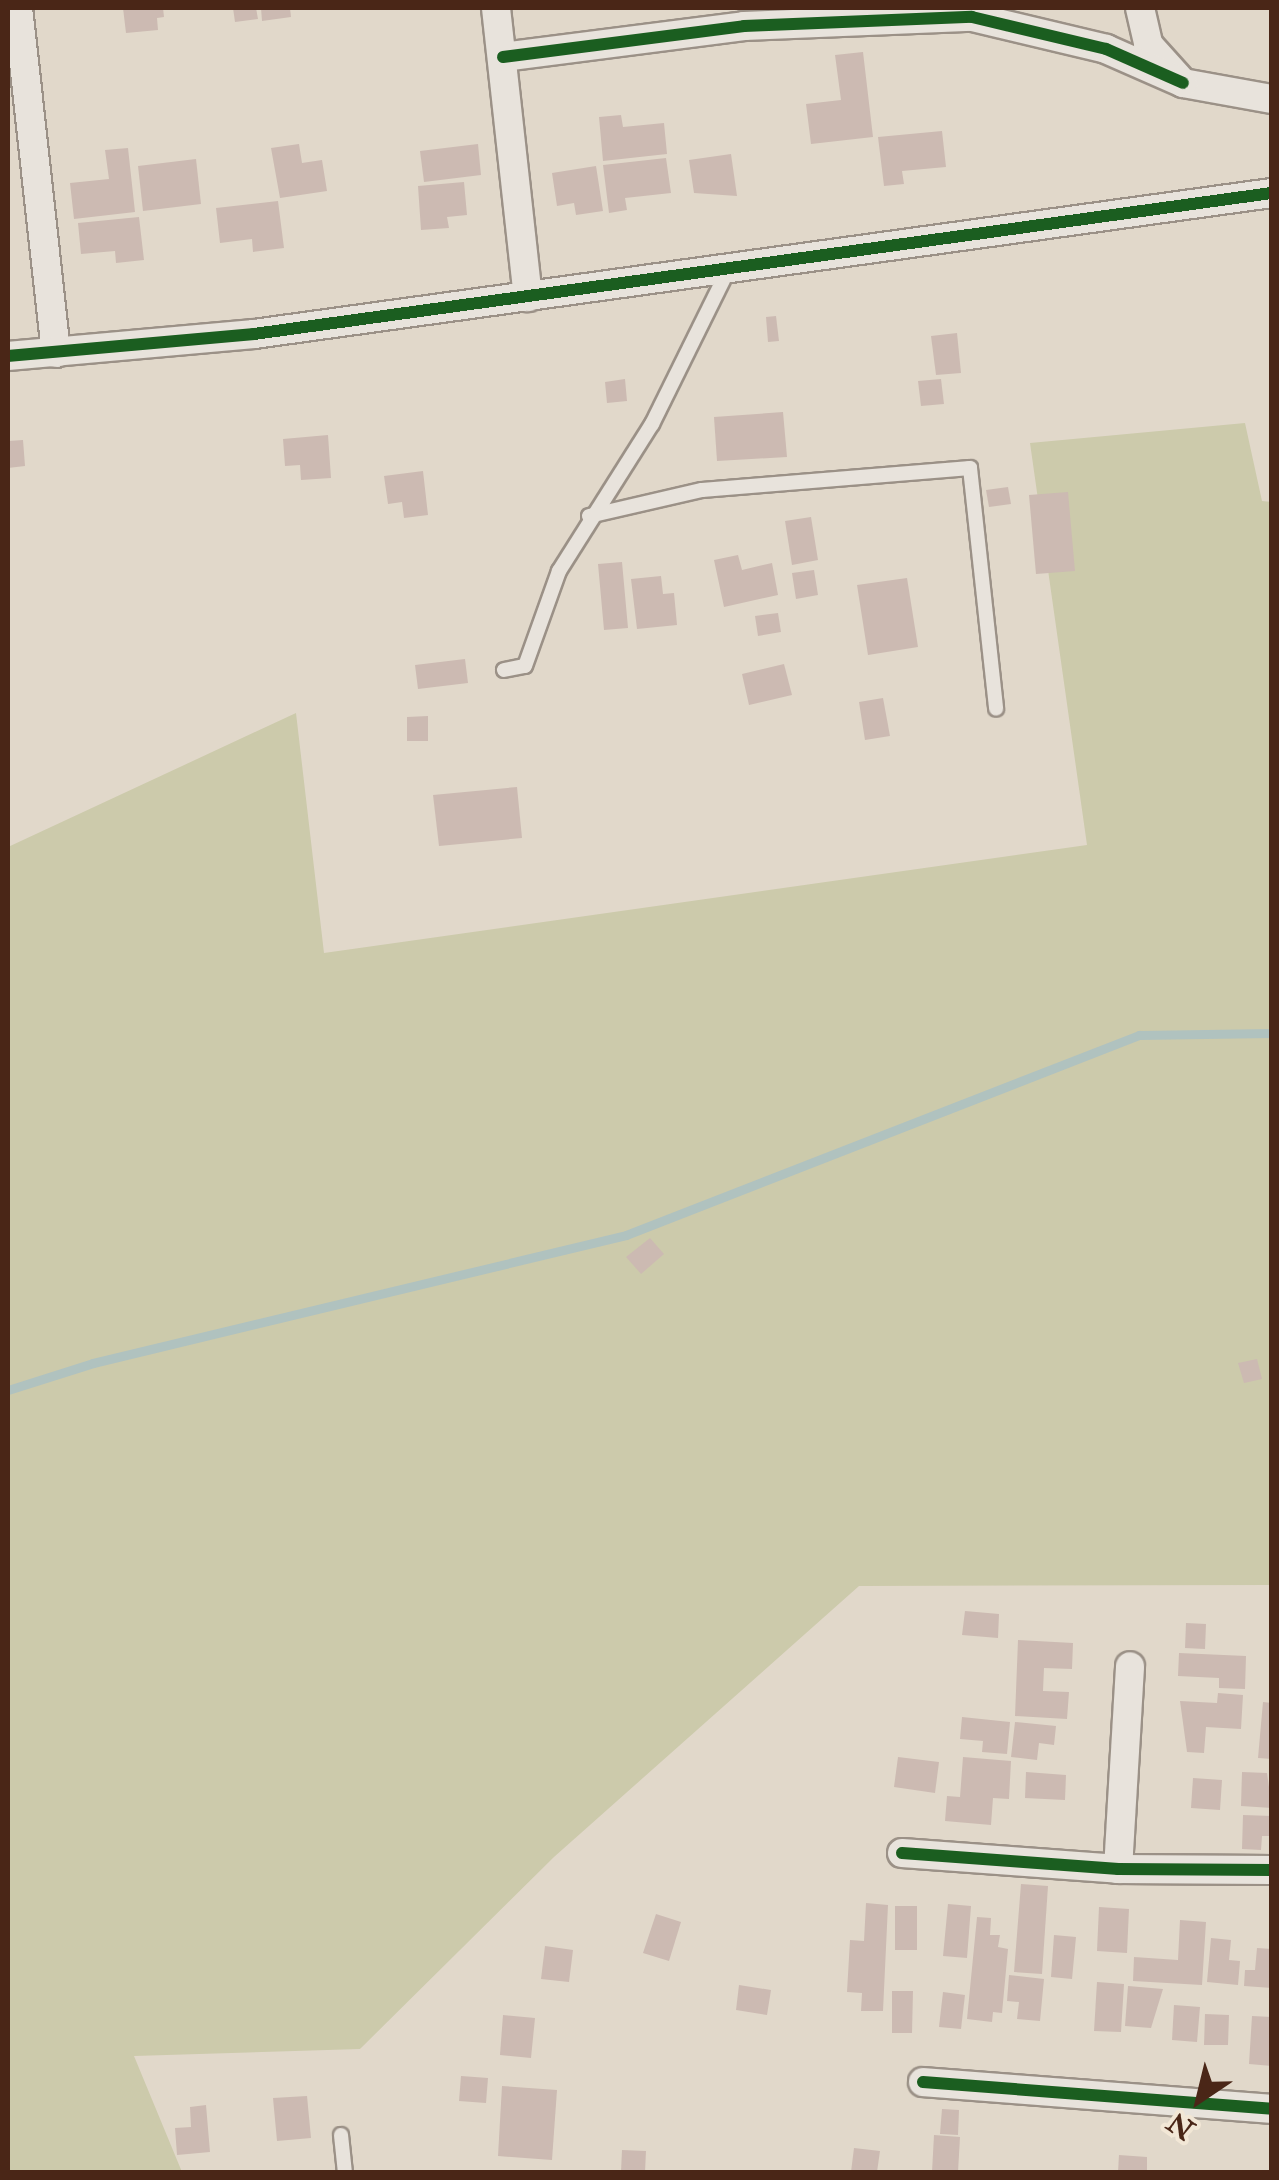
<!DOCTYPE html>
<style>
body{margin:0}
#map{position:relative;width:1279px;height:2180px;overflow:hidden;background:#e1d8ca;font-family:"IM FELL Double Pica",serif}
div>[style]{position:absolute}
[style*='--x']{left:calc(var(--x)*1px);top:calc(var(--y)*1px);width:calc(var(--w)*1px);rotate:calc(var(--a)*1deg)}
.green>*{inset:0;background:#cccaab}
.stream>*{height:9px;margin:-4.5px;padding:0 4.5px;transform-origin:4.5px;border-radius:4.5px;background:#b0c2bf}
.building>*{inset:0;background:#ccbab2}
.roads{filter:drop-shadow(2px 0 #9b9187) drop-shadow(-2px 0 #9b9187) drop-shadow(0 2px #9b9187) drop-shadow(0 -2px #9b9187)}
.lane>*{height:14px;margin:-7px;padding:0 7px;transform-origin:7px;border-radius:7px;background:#e8e3dc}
.street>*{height:28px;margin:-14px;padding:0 14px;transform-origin:14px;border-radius:14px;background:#e8e3dc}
.cycleway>*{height:12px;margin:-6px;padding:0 6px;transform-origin:6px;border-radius:6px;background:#1b5e20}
span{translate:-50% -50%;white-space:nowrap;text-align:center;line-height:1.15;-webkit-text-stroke:8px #f2e7d6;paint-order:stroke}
.frame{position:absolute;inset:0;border:10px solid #4a2617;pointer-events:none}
.north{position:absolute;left:1149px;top:2050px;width:100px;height:100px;-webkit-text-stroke:8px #f2e7d6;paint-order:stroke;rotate:215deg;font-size:28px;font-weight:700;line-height:40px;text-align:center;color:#4a2617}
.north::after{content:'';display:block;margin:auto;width:35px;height:45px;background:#4a2617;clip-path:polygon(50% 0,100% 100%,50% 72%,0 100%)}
</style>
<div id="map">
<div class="green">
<i style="clip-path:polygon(1245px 423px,1262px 501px,1272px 502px,1271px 1585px,859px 1586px,554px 1857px,360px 2049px,134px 2056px,182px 2172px,8px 2172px,8px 847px,296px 713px,324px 953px,1087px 845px,1030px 443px)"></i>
</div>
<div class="stream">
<i style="--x:8;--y:1390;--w:89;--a:-17.6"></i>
<i style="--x:93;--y:1363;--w:548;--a:-13.5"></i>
<i style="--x:626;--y:1235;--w:551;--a:-21.3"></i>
<i style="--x:1139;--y:1035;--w:133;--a:-0.9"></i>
</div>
<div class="building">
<i style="clip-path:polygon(123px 8px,163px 8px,164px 17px,157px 18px,158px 30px,126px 33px)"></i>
<i style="clip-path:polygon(233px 8px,256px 8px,258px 19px,235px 22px)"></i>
<i style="clip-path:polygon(261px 8px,290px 8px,291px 17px,262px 21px)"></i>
<i style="clip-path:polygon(863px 52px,873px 137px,811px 144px,806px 104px,841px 100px,835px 55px)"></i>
<i style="clip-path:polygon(621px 115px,623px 127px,664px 123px,667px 154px,603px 161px,599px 117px)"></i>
<i style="clip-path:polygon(942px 131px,946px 167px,902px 171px,904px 184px,884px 186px,878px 137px)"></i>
<i style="clip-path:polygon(299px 144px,302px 163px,322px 160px,327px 191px,280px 198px,271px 148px)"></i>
<i style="clip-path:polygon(478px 144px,481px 175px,424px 182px,420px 151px)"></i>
<i style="clip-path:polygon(128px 148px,135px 212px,74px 219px,70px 183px,109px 179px,105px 150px)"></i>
<i style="clip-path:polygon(731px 154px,737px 196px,694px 193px,689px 160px)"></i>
<i style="clip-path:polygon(666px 158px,671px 193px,625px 198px,627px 210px,609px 213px,603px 165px)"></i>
<i style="clip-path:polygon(196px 159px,201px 204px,143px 211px,138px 166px)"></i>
<i style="clip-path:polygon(596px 166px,603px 211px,576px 215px,574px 203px,557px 206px,552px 173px)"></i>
<i style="clip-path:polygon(464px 182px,467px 215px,447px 217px,449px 228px,421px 230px,418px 186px)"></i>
<i style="clip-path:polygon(278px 201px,284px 248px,253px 252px,252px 239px,220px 243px,216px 208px)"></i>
<i style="clip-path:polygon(139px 217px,144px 260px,116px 263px,115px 251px,81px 254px,78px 223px)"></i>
<i style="clip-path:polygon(776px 316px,779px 341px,768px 342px,766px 317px)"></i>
<i style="clip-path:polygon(957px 333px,961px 373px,936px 375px,931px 336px)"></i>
<i style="clip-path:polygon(625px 379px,627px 401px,607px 403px,605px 382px)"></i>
<i style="clip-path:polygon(941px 379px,944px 404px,921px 406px,918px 381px)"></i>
<i style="clip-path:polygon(783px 412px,787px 457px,717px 461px,714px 417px)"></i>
<i style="clip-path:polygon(328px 435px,331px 478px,301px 480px,300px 465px,285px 466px,283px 439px)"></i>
<i style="clip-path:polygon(23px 440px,25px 466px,8px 468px,8px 441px)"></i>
<i style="clip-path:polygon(423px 471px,428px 515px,404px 518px,402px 502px,388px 504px,384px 476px)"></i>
<i style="clip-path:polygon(1008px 487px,1011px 504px,989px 507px,986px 490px)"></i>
<i style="clip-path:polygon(1068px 492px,1075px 571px,1036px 574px,1029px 495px)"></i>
<i style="clip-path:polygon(811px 517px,818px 560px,792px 565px,785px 521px)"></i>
<i style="clip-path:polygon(738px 555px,742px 570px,772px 563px,778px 595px,724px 607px,714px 560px)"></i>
<i style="clip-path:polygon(622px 562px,628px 628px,604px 630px,598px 564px)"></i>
<i style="clip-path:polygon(814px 570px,818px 595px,796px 599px,792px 573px)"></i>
<i style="clip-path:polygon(661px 576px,663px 594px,674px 593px,677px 625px,637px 629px,631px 579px)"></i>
<i style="clip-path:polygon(907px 578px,918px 647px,868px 655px,857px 585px)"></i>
<i style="clip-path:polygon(778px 613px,781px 632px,758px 636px,755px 616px)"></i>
<i style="clip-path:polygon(465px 659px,468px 683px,418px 689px,415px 665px)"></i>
<i style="clip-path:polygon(784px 664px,792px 695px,749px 705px,742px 674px)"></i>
<i style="clip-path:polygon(883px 698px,890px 736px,865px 740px,859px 702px)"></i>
<i style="clip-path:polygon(428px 716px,428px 741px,407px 741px,407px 717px)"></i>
<i style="clip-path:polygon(517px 787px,522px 838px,439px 846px,433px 795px)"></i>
<i style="clip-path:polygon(650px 1238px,664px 1254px,641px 1274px,626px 1257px)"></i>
<i style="clip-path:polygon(1257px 1359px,1262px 1379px,1244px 1383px,1238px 1363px)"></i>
<i style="clip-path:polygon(965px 1611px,999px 1614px,998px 1638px,962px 1635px)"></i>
<i style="clip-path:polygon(1186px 1623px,1206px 1624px,1205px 1649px,1185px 1648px)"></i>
<i style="clip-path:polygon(1018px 1640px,1073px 1643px,1072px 1669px,1044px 1668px,1043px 1691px,1069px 1692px,1067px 1719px,1015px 1716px)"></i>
<i style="clip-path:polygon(1179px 1653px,1246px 1656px,1245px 1689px,1219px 1688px,1219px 1678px,1178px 1676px)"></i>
<i style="clip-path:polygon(1218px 1693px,1243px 1695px,1241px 1729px,1206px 1727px,1204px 1753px,1187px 1752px,1180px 1701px,1217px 1703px)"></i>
<i style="clip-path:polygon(1263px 1702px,1272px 1703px,1272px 1759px,1258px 1758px)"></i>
<i style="clip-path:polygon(962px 1717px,1010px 1722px,1007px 1754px,982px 1752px,983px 1741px,960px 1739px)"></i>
<i style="clip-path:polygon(1015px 1722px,1056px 1726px,1054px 1745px,1039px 1743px,1037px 1760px,1011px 1757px)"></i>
<i style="clip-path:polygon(898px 1757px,939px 1762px,935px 1793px,894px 1787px)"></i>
<i style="clip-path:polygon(963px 1757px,1011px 1761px,1009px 1799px,993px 1798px,991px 1825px,945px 1821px,947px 1796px,960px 1797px)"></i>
<i style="clip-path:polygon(1026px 1772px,1066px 1775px,1065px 1800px,1025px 1798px)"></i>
<i style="clip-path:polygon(1242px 1772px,1267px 1773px,1272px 1808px,1241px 1806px)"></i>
<i style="clip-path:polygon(1193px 1778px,1222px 1780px,1220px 1810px,1191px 1808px)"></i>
<i style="clip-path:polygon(1243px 1815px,1272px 1816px,1272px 1836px,1262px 1836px,1261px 1850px,1242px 1849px)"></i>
<i style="clip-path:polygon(1021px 1884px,1048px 1886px,1042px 1974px,1014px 1972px)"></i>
<i style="clip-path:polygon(866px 1903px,888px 1905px,883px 2011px,861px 2011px,862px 1993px,847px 1992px,850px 1940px,864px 1941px)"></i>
<i style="clip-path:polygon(948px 1904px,971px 1906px,967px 1958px,943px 1956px)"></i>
<i style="clip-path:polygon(895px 1906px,917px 1906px,917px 1950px,895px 1950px)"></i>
<i style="clip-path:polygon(1099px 1907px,1129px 1909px,1127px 1953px,1097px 1951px)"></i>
<i style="clip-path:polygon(656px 1914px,681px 1922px,669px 1961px,643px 1953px)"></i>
<i style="clip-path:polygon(977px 1917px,991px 1918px,990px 1935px,1000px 1935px,998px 1947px,1008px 1949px,1002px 2013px,993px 2012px,992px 2022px,967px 2019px)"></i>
<i style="clip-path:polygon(1180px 1920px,1206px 1922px,1202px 1985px,1133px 1981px,1134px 1957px,1178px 1960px)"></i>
<i style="clip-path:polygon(1054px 1935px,1076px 1937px,1072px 1979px,1051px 1977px)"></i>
<i style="clip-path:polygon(1211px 1938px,1231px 1940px,1229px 1960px,1240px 1961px,1238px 1985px,1207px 1982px)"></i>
<i style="clip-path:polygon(545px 1946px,573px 1950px,569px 1982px,541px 1979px)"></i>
<i style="clip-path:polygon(1257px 1948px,1272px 1949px,1272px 1988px,1244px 1986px,1245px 1970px,1255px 1970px)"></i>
<i style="clip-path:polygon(1009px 1975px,1044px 1979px,1040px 2021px,1017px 2019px,1019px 2002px,1007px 2001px)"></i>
<i style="clip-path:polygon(1097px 1982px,1124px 1984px,1121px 2032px,1094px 2031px)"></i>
<i style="clip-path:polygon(739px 1985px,771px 1990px,767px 2015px,736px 2010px)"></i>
<i style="clip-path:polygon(1128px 1986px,1163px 1989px,1151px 2028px,1125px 2026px)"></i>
<i style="clip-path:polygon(892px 1991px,913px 1991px,912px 2033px,892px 2033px)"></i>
<i style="clip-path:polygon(943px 1992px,965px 1995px,961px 2029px,939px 2027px)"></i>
<i style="clip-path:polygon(1174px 2005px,1200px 2007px,1197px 2042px,1172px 2040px)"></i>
<i style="clip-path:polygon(1205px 2014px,1229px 2015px,1228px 2045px,1204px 2045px)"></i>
<i style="clip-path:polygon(503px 2015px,535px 2018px,531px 2058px,500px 2055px)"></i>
<i style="clip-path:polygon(1252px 2016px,1272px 2017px,1272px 2066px,1249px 2064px)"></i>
<i style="clip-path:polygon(461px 2076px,488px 2078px,486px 2103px,459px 2101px)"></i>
<i style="clip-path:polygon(502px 2086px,557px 2090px,552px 2160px,498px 2156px)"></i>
<i style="clip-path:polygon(307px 2096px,311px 2138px,277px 2141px,273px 2098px)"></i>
<i style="clip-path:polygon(206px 2105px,210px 2152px,177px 2155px,175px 2128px,191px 2127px,190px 2107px)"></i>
<i style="clip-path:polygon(942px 2109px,959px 2110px,958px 2135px,940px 2134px)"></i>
<i style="clip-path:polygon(934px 2135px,960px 2137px,958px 2172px,932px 2172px)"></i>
<i style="clip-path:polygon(854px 2148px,880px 2151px,877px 2172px,851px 2172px)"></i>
<i style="clip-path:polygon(622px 2150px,646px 2151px,645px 2172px,621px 2172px)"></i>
<i style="clip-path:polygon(1119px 2155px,1147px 2157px,1147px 2172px,1118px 2172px)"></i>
</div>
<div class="roads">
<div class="lane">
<i style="--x:589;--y:516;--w:116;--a:-13"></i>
<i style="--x:702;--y:490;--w:269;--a:-4.7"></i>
<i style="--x:970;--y:468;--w:242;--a:83.8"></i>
<i style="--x:504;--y:670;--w:21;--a:-11"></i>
<i style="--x:525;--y:666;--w:101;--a:-70.3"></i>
<i style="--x:559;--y:571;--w:174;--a:-57.7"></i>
<i style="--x:652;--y:424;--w:169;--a:-63.7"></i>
<i style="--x:341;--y:2135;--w:37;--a:84"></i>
</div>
<div class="street">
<i style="--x:18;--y:8;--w:347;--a:83.7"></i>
<i style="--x:496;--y:8;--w:291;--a:83.7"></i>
<i style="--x:1140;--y:8;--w:37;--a:77"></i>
<i style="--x:1148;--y:44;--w:52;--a:48.1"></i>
<i style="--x:1183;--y:83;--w:90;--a:10.2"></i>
<i style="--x:503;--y:57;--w:243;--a:-7.3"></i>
<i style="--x:744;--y:26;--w:228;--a:-2.3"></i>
<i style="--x:972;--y:17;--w:138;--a:13.4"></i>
<i style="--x:1106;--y:49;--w:84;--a:23.8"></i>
<i style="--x:8;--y:356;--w:247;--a:-5.1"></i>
<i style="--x:254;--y:334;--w:1028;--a:-7.89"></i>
<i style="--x:902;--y:1853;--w:217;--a:4.2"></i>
<i style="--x:1118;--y:1869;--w:154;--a:0.4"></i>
<i style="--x:1118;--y:1869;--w:203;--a:-86.6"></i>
<i style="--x:923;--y:2082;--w:350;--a:4.4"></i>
</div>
</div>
<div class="cycleway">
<i style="--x:503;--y:57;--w:243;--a:-7.3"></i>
<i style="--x:744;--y:26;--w:228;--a:-2.3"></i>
<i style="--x:972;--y:17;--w:138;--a:13.4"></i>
<i style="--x:1106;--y:49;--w:84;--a:23.8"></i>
<i style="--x:8;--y:356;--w:247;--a:-5.1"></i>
<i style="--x:254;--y:334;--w:1028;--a:-7.89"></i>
<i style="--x:902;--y:1853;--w:217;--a:4.2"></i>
<i style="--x:1118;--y:1869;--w:154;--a:0.4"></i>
<i style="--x:923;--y:2082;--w:350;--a:4.4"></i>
</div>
<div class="frame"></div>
<div class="north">N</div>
</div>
